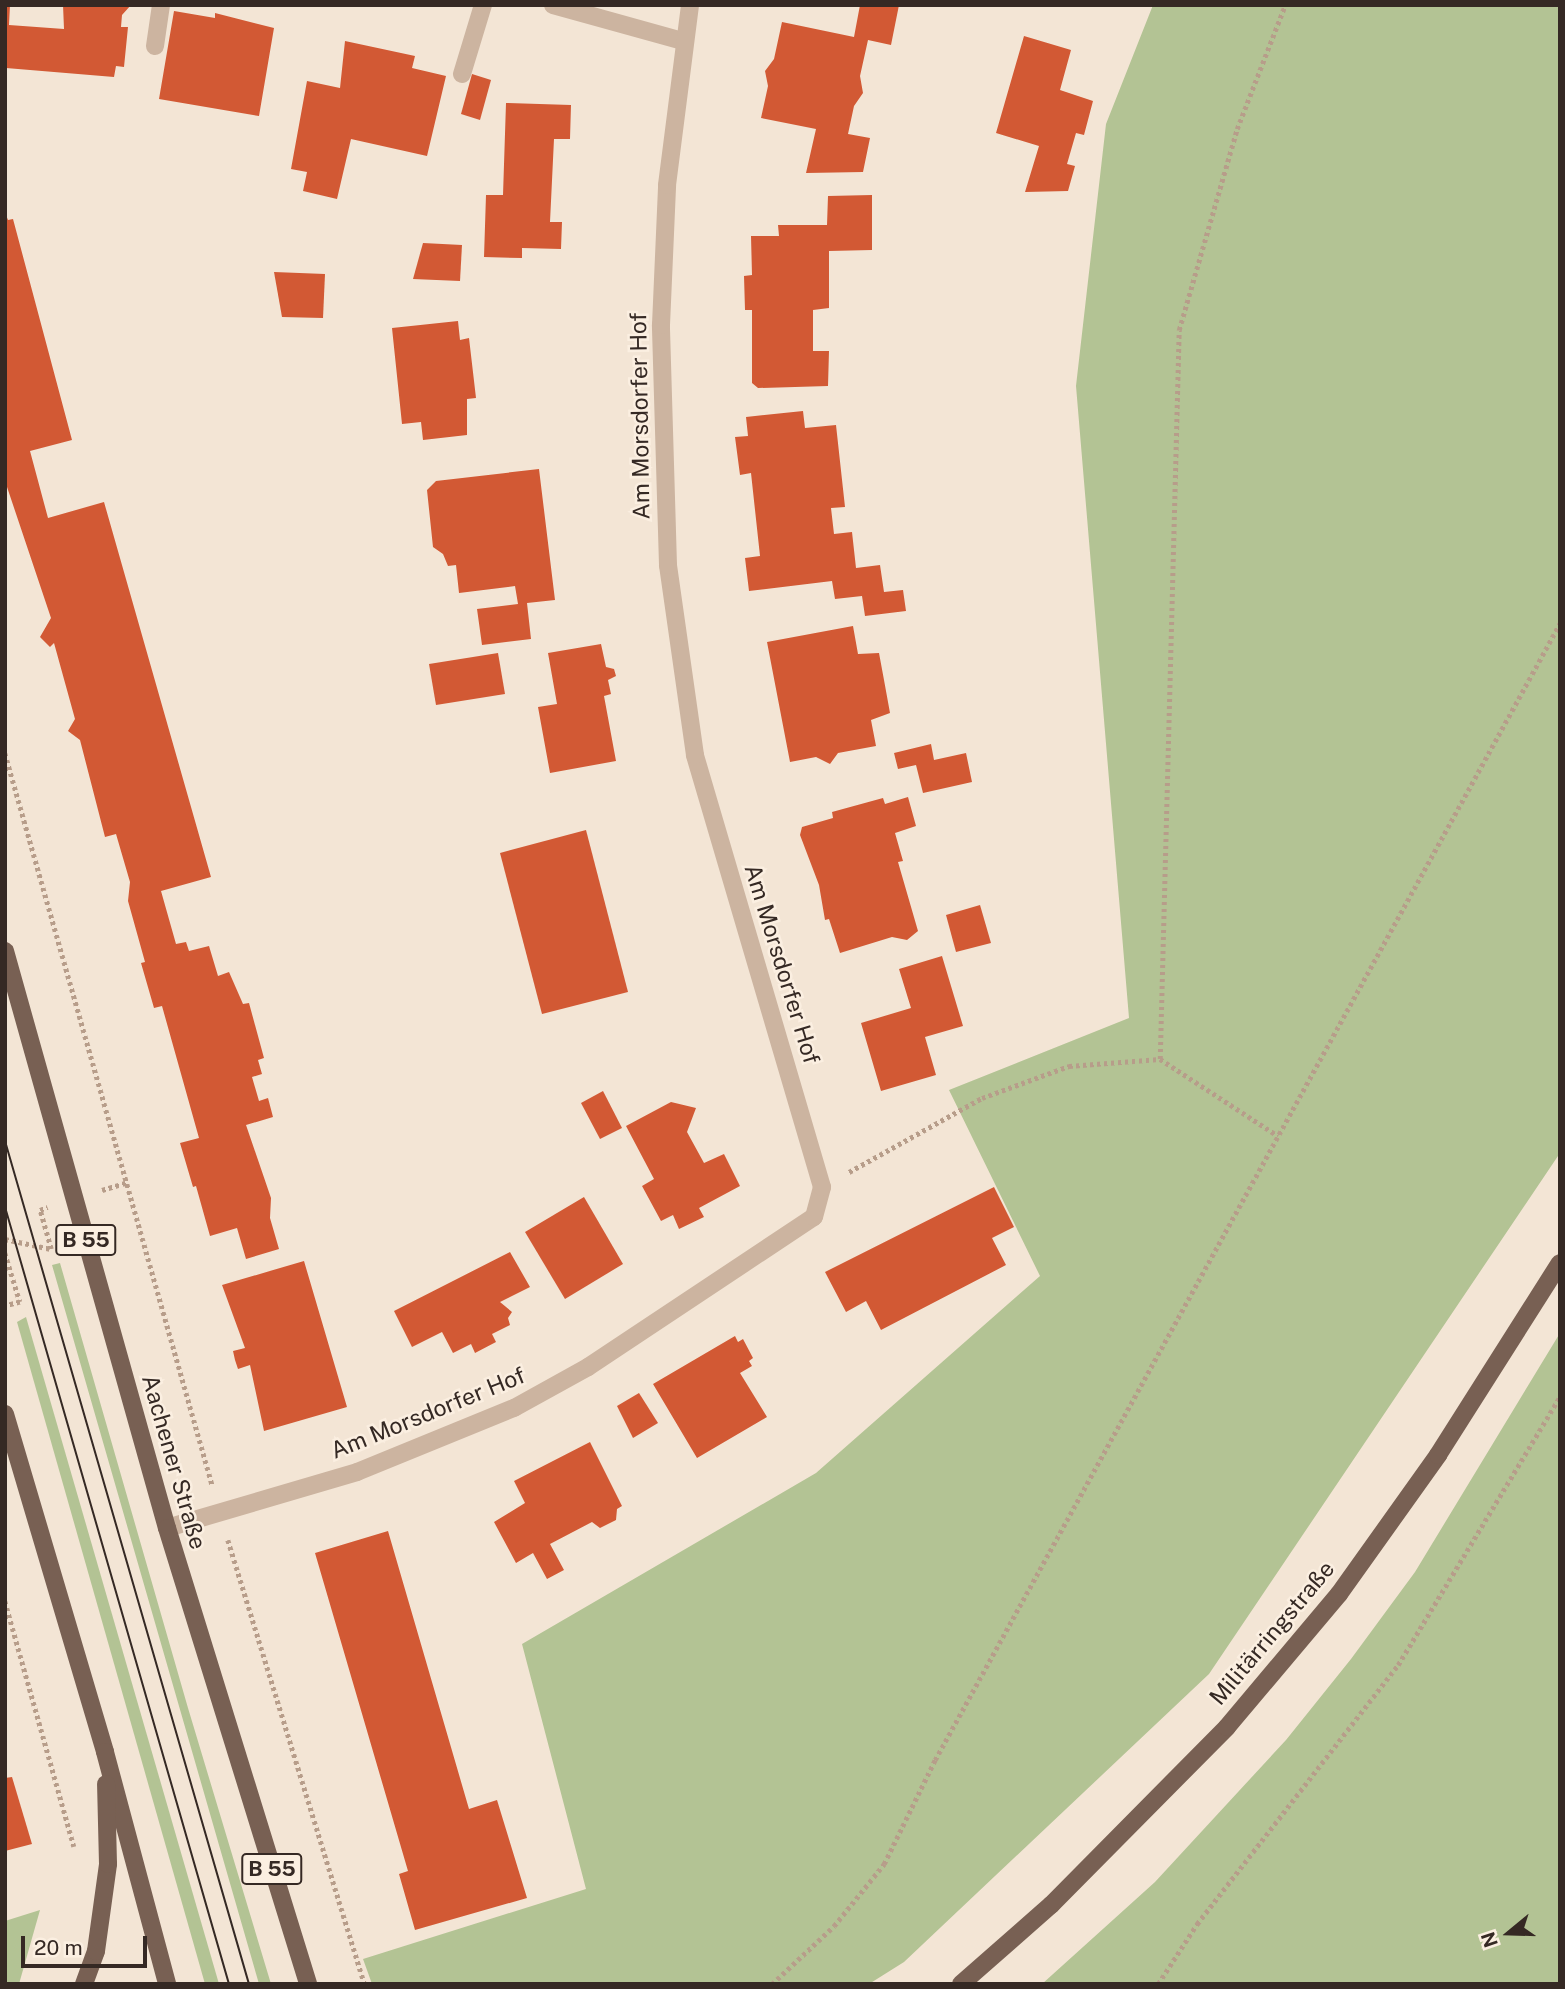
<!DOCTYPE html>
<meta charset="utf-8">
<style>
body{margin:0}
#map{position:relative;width:1565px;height:1989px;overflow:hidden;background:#f3e5d5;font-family:"Public Sans",sans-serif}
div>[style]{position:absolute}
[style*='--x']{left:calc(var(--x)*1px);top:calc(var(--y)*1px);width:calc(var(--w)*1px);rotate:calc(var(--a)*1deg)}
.green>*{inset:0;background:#b3c394}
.building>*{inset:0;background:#d25934}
.path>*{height:4.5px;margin-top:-2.25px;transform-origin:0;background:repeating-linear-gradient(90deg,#b79d8a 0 3.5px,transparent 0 7px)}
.minor>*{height:18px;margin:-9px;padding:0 9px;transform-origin:9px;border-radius:9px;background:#ccb4a0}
.major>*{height:18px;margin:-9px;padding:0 9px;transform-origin:9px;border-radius:9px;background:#786053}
.tram>*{height:2px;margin:-1px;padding:0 1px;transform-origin:1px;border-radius:1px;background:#352924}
span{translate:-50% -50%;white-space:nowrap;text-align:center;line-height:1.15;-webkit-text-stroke:5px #fbefe1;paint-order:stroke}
.shield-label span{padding:2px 5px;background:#fbefe1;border:2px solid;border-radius:5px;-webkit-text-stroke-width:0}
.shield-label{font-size:21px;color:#352924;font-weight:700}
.street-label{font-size:23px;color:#352924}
.frame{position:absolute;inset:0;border:7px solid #352924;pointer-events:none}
.north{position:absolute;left:1474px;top:1898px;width:70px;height:70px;-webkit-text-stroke:5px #fbefe1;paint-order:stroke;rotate:251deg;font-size:19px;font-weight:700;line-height:28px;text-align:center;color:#352924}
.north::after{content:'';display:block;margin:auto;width:24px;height:32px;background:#352924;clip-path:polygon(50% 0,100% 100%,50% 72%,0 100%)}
.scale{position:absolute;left:21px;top:1936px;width:126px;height:32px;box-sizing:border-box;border:4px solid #352924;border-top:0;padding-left:9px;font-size:21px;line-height:24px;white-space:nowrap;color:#352924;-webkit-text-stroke:5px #fbefe1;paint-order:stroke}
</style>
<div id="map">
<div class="green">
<i style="clip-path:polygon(1153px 5px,1560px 5px,1560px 1153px,1209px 1674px,904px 1962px,869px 1984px,372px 1984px,363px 1959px,586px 1889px,522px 1644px,816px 1473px,1040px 1276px,949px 1090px,1129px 1018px,1076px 386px,1106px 124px)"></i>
<i style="clip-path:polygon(60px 1263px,188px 1708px,271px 1984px,259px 1984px,52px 1265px)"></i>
<i style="clip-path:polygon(26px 1317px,219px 1984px,205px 1984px,17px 1322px)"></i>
<i style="clip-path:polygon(1560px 1333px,1560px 1984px,1042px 1984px,1155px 1882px,1286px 1740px,1351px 1659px,1415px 1572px)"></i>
<i style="clip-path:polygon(40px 1910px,19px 1984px,5px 1984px,5px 1921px)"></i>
</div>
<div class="building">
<i style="clip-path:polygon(5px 5px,10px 5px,9px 25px,64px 29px,63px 5px,131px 5px,122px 15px,121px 27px,128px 27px,124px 67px,116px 66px,114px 77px,6px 68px)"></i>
<i style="clip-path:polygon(860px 5px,899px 5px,891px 45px,868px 40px,860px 76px,863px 93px,854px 106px,848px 134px,870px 138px,863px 172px,806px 173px,816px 129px,761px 118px,768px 86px,765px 71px,774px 59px,782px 22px,854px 37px)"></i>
<i style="clip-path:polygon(174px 11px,215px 18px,215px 13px,274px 28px,259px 116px,159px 99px)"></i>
<i style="clip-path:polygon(1024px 36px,1071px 50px,1060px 90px,1093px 101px,1084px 135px,1076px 133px,1067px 164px,1075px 166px,1068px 191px,1025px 192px,1039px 146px,996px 133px)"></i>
<i style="clip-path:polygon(345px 41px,415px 56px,412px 68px,446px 76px,427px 156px,351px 139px,337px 199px,303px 191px,307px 172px,291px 169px,307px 81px,340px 88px)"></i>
<i style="clip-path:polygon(472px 74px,491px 80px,480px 120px,461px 114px)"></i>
<i style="clip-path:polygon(506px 103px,571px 105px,570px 139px,554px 139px,550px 222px,562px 222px,561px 249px,522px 248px,522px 258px,484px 257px,486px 195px,503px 195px)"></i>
<i style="clip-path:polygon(872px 195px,872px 250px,829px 251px,829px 308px,813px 310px,813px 351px,829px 351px,828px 386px,758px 388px,752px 383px,752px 310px,745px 310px,744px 276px,752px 275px,751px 236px,779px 236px,778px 225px,827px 225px,828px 196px)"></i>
<i style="clip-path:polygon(6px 215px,8px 220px,13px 219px,72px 440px,30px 451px,48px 518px,104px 502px,211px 877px,161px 891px,176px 944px,186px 942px,189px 951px,209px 946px,218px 976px,229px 972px,243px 1004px,249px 1003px,264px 1058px,258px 1060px,262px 1074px,252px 1077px,259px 1101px,268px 1098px,273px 1117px,246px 1125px,271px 1198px,270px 1218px,279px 1249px,246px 1259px,237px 1228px,210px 1236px,196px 1186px,193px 1187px,180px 1143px,199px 1138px,162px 1006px,154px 1008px,141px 963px,145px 962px,128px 901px,130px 882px,116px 834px,105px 837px,80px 740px,68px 731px,75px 719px,54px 643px,50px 647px,40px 637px,51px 618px,5px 481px)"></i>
<i style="clip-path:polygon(423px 243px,462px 245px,460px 281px,413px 279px)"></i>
<i style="clip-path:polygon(274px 272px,325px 274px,323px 318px,282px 317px)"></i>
<i style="clip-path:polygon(458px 321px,460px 340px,469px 338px,476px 398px,467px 399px,467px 435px,423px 440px,421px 422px,402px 424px,392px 328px)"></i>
<i style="clip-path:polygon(803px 411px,805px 428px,836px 425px,845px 507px,831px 508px,834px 534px,852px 532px,856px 568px,880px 565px,884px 592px,903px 590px,906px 611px,865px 616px,862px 596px,835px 599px,832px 581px,749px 591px,745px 558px,760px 556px,751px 473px,740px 475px,735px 437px,748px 436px,746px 417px)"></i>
<i style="clip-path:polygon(539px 469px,555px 600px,527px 603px,531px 639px,482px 645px,477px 609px,518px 604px,515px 586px,459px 593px,456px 565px,448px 566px,443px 554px,433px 547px,427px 490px,436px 481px)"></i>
<i style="clip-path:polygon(853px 626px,858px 654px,879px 653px,884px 680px,890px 713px,871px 720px,876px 746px,838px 753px,830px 764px,816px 757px,790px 762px,767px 642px)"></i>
<i style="clip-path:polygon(601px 644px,606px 667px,614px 669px,616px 676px,608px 680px,611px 694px,604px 696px,616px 761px,550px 773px,538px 707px,557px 704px,548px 653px)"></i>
<i style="clip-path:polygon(498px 653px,505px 694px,436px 705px,429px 664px)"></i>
<i style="clip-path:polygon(931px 744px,934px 760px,966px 753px,972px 782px,923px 793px,916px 765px,898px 769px,894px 753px)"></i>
<i style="clip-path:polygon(908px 797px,916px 826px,895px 833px,903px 861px,898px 862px,918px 931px,907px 940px,892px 937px,840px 953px,829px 919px,825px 920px,819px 885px,800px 835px,802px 827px,833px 818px,832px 812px,883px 798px,885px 804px)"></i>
<i style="clip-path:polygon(586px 830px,628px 992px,542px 1014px,500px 853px)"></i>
<i style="clip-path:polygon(980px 905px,991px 943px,956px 952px,946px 915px)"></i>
<i style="clip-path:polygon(942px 956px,963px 1026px,925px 1037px,936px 1075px,881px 1091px,861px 1023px,911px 1008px,899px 969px)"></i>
<i style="clip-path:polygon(603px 1091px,622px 1128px,600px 1139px,581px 1103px)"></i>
<i style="clip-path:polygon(671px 1102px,696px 1108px,687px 1132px,704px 1163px,724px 1154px,740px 1186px,699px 1208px,704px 1217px,679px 1229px,673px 1215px,661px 1221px,642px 1186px,654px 1179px,626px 1126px)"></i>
<i style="clip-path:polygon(994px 1187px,1014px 1227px,992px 1238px,1006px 1265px,881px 1330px,866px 1301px,846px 1312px,825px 1272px)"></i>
<i style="clip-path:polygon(584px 1197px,623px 1264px,565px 1299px,525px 1232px)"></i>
<i style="clip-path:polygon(510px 1252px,530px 1287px,500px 1302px,512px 1312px,508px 1318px,510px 1325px,492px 1334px,496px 1342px,475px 1353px,471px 1344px,453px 1353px,442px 1332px,412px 1347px,394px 1311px)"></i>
<i style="clip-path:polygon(304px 1261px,347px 1407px,264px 1431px,250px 1365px,238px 1369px,235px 1360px,233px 1351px,245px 1348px,222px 1285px)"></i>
<i style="clip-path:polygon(735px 1336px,738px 1342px,743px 1339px,753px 1358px,749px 1361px,752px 1366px,740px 1373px,767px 1417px,697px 1458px,653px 1384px)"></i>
<i style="clip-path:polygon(639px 1393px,658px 1423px,633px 1438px,617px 1406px)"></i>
<i style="clip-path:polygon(590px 1442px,622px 1506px,617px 1509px,616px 1520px,600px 1528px,592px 1522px,550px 1544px,564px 1570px,547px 1579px,533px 1553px,516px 1563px,494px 1522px,525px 1503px,514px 1481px)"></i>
<i style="clip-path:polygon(388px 1531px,469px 1809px,497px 1800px,527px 1898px,415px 1930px,399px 1874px,408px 1871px,315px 1553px)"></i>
<i style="clip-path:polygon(12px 1777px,32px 1844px,5px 1851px,5px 1778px)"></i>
</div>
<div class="path">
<i style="--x:5;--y:753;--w:760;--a:74.19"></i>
<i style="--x:1160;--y:1059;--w:141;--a:33.1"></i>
<i style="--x:849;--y:1172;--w:152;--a:-29.1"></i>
<i style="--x:982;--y:1098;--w:93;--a:-20.2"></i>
<i style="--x:1069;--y:1066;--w:91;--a:-4.4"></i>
<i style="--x:1160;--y:1059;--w:729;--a:-88.51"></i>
<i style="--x:1179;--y:330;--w:209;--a:-73.9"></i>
<i style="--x:1237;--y:129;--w:133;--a:-68.8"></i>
<i style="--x:102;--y:1190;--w:27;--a:-17"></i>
<i style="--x:5;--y:1239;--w:47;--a:12.3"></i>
<i style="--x:51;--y:1249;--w:41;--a:-105.8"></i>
<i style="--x:40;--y:1210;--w:8;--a:-23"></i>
<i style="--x:5;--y:1253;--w:51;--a:73"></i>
<i style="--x:20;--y:1302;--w:16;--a:165"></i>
<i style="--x:228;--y:1540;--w:465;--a:72.9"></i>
<i style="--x:5;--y:1601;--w:255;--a:74.3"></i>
<i style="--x:772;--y:1984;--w:85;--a:-43.1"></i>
<i style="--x:834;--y:1926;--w:80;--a:-51.1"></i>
<i style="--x:884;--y:1864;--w:116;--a:-63.9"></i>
<i style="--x:935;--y:1760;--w:1297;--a:-61.2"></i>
<i style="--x:1158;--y:1984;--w:72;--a:-57"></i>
<i style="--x:1197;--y:1924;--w:328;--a:-52.2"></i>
<i style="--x:1398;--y:1665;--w:314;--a:-58.9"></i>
</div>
<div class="minor">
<i style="--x:553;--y:5;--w:135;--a:15.5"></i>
<i style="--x:155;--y:46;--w:41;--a:-81.7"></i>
<i style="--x:462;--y:74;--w:72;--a:-73.1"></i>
<i style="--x:167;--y:1528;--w:198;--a:-16.4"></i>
<i style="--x:357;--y:1472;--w:170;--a:-22.2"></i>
<i style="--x:514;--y:1408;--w:85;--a:-29"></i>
<i style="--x:588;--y:1367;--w:271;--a:-33.6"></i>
<i style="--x:814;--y:1217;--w:31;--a:-75"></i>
<i style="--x:822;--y:1187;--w:450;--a:-106.4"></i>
<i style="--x:695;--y:755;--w:192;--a:-98.1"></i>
<i style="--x:668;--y:565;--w:240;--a:-91.7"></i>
<i style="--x:661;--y:325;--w:140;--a:-87.5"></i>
<i style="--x:667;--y:185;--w:181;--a:-82.7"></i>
</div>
<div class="major">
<i style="--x:5;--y:951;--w:599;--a:74.32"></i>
<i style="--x:167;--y:1528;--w:477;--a:72.8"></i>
<i style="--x:5;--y:1414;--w:352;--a:73.5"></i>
<i style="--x:105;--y:1752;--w:240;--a:75"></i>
<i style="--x:84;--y:1984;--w:35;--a:-70"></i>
<i style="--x:96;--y:1951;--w:88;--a:-82.1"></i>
<i style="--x:108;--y:1864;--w:80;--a:-91.4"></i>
<i style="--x:961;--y:1984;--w:120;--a:-41.3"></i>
<i style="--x:1051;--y:1905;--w:250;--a:-45.3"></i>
<i style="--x:1227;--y:1727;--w:174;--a:-49.9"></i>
<i style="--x:1339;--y:1594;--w:171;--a:-54.5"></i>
<i style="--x:1438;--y:1455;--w:227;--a:-57.6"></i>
</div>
<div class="tram">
<i style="--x:5;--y:1141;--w:878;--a:73.86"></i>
<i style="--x:5;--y:1207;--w:809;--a:73.92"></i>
</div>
<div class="shield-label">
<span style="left:86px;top:1240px">B 55</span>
<span style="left:272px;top:1869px">B 55</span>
</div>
<div class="street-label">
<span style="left:640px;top:416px;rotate:-91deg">Am Morsdorfer Hof</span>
<span style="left:782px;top:964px;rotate:73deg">Am Morsdorfer Hof</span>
<span style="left:428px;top:1413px;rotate:-22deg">Am Morsdorfer Hof</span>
<span style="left:174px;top:1462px;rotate:74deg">Aachener Straße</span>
<span style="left:1272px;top:1633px;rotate:-50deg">Militärringstraße</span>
</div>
<div class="frame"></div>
<div class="north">N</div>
<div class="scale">20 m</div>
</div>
